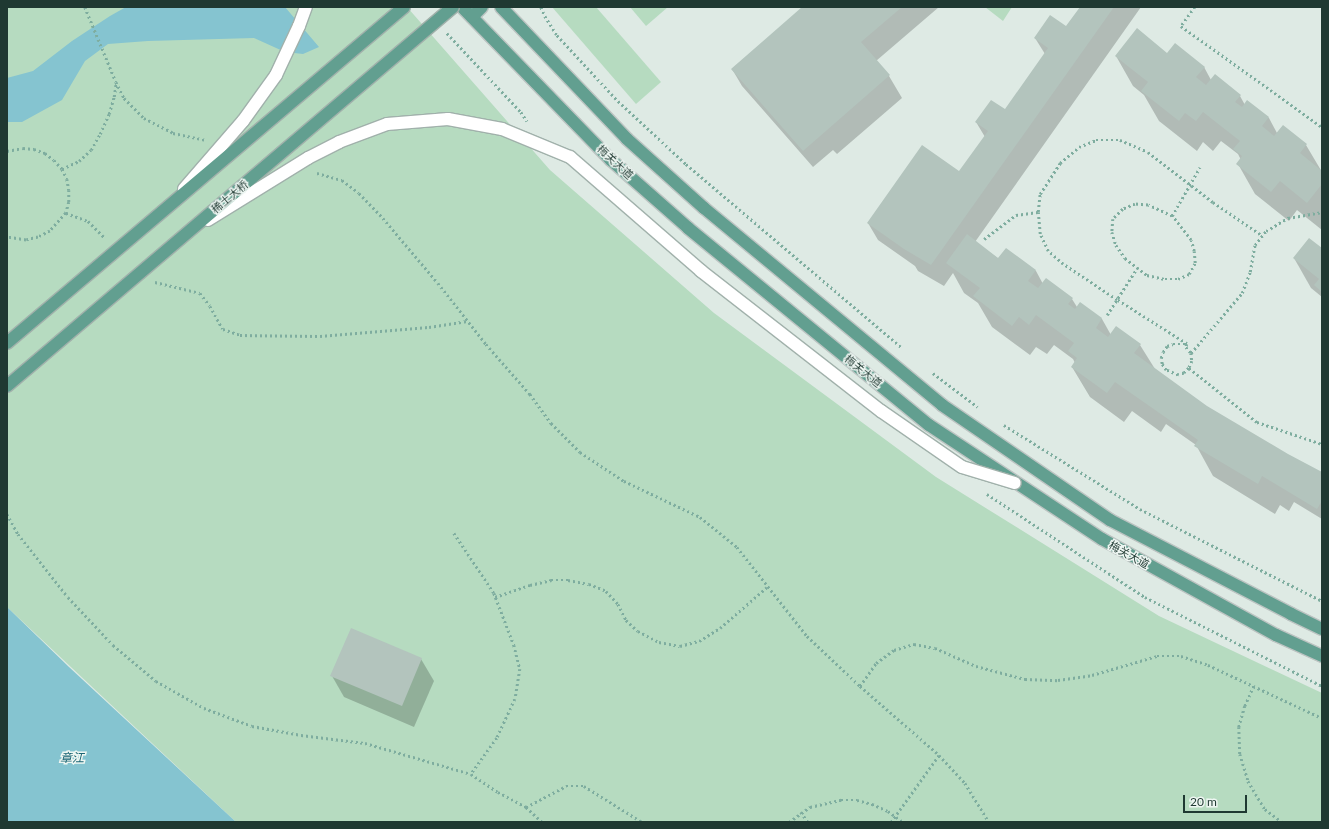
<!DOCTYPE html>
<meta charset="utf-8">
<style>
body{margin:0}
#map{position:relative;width:1329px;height:829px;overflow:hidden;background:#deeae4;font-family:Lato,"Noto Sans SC",sans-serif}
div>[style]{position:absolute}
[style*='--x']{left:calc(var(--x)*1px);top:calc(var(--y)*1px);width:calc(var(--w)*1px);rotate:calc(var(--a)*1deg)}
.green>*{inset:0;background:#b6dbc0}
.water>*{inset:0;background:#85c4d0}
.shadow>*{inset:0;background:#0003}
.building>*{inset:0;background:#b3c4bd}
.path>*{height:2.5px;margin-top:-1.25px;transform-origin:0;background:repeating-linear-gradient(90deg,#7ead9f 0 2px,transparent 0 5px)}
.roads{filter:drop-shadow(1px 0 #bcc4c2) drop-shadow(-1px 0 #bcc4c2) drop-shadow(0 1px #bcc4c2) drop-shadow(0 -1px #bcc4c2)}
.major>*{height:12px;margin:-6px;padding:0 6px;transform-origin:6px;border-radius:6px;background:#629f90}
.bridges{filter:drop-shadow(1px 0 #a1b1ab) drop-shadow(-1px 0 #a1b1ab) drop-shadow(0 1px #a1b1ab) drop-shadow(0 -1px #a1b1ab)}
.minor-bridge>*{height:12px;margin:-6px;padding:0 6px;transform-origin:6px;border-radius:6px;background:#fff}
.major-bridge>*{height:12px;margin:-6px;padding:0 6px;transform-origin:6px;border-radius:6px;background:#629f90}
span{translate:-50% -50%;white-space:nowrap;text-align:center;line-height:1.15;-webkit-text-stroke:3px #eef6f2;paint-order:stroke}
.street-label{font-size:11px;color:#1f3932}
.water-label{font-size:12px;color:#1a6574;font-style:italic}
.frame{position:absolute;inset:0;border:8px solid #1f3932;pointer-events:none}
.scale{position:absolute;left:1183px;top:795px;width:64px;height:18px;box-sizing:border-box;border:2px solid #1f3932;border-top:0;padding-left:5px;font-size:12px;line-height:14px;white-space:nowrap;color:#1f3932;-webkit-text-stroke:3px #eef6f2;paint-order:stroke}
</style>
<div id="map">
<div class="green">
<i style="clip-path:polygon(7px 7px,407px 7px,550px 170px,714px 313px,936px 477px,1159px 616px,1322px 693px,1322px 822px,236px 822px,7px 607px)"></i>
<i style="clip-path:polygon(552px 7px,596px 7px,661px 82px,636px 104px)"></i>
<i style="clip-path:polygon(630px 7px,668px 7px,646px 26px)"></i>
<i style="clip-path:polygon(985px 7px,1012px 7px,1003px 21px)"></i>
</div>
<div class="water">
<i style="clip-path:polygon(126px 7px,285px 7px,319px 47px,303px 54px,285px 52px,254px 38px,148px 41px,108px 44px,85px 61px,62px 100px,22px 122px,7px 122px,7px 78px,33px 71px,72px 41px,110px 16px)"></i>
<i style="clip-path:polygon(7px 607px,69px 667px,236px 822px,7px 822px)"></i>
</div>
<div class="shadow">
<i style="clip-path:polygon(804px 7px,939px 7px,876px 61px,889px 76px,902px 98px,837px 154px,833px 150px,813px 167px,742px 86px,732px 69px)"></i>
<i style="clip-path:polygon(1081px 7px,1141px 7px,975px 242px,999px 259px,1006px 249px,1036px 271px,1043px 284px,1072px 299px,1077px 307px,1080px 303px,1102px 319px,1111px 335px,1140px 345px,1155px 369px,1207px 407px,1287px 455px,1322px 474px,1322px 519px,1294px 502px,1289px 511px,1280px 505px,1275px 514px,1213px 476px,1196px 445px,1166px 424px,1161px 432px,1132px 411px,1124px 422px,1090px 397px,1072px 367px,1075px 363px,1073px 359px,1054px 345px,1047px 354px,1036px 347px,1030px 355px,992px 327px,978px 303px,964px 293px,953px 273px,944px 286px,918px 271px,915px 266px,878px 240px,868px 223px,960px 173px,985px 137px,976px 122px,1005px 111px,1045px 54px,1035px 38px,1066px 27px)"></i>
<i style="clip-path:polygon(1168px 54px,1204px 67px,1211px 80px,1240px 96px,1245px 105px,1247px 101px,1269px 118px,1277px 133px,1283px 126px,1306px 145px,1322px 172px,1322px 230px,1297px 210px,1289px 221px,1255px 194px,1238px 164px,1241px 160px,1238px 154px,1221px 141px,1213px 151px,1203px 142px,1197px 151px,1159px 121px,1144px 95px,1133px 86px,1116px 56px)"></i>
<i style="clip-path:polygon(1322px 250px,1322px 297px,1311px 288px,1294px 258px)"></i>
<i style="clip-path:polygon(421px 659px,434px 681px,414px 727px,344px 697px,332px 676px)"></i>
</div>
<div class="building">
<i style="clip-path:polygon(802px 7px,902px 7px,861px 42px,890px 75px,803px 151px,731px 69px)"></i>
<i style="clip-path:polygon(1080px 7px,1114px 7px,931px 265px,904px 249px,867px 223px,922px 145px,959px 171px,988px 131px,975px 122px,991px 100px,1005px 109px,1048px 48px,1034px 38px,1050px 15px,1066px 26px)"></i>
<i style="clip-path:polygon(1137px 28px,1167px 53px,1175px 43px,1205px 67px,1196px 77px,1206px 85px,1215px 74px,1241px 95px,1235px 102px,1242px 107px,1247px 100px,1269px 117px,1262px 126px,1274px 136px,1283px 125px,1307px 144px,1300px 153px,1322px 171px,1322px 184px,1307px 203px,1280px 181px,1271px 192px,1236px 164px,1242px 156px,1233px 149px,1240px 141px,1203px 112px,1196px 121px,1185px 113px,1179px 121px,1141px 91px,1148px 82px,1115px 56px)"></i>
<i style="clip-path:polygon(967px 234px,998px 258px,1006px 248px,1036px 270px,1028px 281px,1038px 288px,1046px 278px,1073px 298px,1068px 304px,1075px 309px,1080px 302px,1102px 318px,1096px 328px,1108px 337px,1116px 326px,1141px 344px,1134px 353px,1207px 406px,1288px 454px,1322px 472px,1322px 501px,1317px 509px,1262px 476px,1258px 484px,1194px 446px,1198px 440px,1115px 382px,1107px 393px,1071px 367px,1077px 358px,1068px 351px,1074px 343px,1036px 315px,1029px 325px,1019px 317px,1012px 326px,973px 296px,980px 288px,946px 263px)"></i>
<i style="clip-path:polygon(1309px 238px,1322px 248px,1322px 292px,1314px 285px,1319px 279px,1293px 258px)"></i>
<i style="clip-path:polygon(351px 628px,422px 658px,402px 706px,330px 676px)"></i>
</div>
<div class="path">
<i style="--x:85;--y:7;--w:81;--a:67.5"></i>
<i style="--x:116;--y:82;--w:18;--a:63"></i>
<i style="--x:124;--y:98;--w:28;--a:45"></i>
<i style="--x:144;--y:118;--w:33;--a:27"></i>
<i style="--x:173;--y:133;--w:33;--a:12"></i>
<i style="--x:541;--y:7;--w:10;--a:66"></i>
<i style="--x:545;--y:16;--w:22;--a:58"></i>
<i style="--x:557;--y:35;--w:90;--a:47.3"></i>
<i style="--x:618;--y:101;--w:93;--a:42.8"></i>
<i style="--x:686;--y:164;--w:282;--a:40.4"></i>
<i style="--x:1195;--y:7;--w:24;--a:126"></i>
<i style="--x:1181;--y:26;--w:173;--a:35.6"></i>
<i style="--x:447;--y:33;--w:108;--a:46.9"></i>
<i style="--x:521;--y:112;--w:11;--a:56"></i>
<i style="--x:7;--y:151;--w:16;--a:-11"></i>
<i style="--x:23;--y:148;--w:11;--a:5"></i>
<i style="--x:34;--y:149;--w:12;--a:20"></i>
<i style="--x:45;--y:153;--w:11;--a:38"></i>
<i style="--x:54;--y:160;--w:12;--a:48"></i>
<i style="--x:62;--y:169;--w:11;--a:63"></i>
<i style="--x:67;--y:179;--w:11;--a:80"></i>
<i style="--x:69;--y:190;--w:12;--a:90"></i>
<i style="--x:69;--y:202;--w:11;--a:105"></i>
<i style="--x:66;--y:213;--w:24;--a:132"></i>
<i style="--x:50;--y:231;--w:13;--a:153"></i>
<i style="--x:38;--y:237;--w:12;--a:166"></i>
<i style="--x:26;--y:240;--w:19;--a:-171"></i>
<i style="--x:62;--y:169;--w:19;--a:-25"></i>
<i style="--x:79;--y:161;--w:16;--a:-43"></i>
<i style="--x:91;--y:150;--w:18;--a:-61"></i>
<i style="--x:100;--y:134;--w:22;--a:-66"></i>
<i style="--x:109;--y:114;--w:18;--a:-74"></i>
<i style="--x:114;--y:97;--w:15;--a:-82"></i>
<i style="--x:317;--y:173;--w:26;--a:16"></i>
<i style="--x:342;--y:180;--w:21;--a:37"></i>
<i style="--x:359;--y:193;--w:35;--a:46"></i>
<i style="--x:383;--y:218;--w:85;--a:49.8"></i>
<i style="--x:438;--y:283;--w:78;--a:51.8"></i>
<i style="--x:486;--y:344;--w:67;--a:48.7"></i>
<i style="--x:530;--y:394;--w:36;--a:54"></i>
<i style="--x:551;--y:423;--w:41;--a:45"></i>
<i style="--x:580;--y:452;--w:53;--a:33.4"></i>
<i style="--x:624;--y:481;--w:84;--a:25.3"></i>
<i style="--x:700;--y:517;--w:48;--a:39"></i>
<i style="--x:737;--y:547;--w:113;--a:51.8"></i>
<i style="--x:807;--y:636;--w:73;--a:43.3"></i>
<i style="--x:860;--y:686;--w:105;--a:41.1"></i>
<i style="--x:939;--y:755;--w:38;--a:47"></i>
<i style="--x:965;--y:783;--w:46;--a:58.4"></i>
<i style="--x:66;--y:213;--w:23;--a:20"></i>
<i style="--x:88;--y:221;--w:24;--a:45"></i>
<i style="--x:1172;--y:216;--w:26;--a:-155"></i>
<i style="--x:1148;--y:205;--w:13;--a:-176"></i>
<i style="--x:1135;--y:204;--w:13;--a:157"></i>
<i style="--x:1123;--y:209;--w:14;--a:135"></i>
<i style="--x:1113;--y:219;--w:13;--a:94"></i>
<i style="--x:1112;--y:232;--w:14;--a:73"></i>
<i style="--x:1116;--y:245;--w:16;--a:55"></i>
<i style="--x:1125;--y:258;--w:28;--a:38"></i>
<i style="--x:1147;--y:275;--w:18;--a:13"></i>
<i style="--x:1165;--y:279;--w:13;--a:0"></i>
<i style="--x:1178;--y:279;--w:12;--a:-24"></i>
<i style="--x:1189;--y:274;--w:13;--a:-61"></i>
<i style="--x:1195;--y:263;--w:12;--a:-95"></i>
<i style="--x:1194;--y:251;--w:11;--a:-105"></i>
<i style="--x:1191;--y:240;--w:31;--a:-128"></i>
<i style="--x:1172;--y:216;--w:56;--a:-60.3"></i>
<i style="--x:984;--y:239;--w:40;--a:-37"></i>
<i style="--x:1016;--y:215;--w:22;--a:-8"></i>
<i style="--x:155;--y:282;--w:46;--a:13.7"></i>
<i style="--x:200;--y:293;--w:16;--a:52"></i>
<i style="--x:210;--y:306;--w:26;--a:61"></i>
<i style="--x:223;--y:329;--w:18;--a:19"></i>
<i style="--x:240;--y:335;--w:80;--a:0.7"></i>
<i style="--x:320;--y:336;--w:109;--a:-4.7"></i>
<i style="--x:429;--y:327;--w:39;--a:-9"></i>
<i style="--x:1107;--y:315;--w:56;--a:-57.4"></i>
<i style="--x:1173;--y:344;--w:14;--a:0"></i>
<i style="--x:1187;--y:344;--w:3;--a:108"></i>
<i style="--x:1186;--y:347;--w:8;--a:50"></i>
<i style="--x:1191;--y:353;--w:8;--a:83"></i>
<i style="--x:1192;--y:361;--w:8;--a:113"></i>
<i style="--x:1189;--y:368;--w:7;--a:135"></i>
<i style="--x:1184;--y:373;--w:6;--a:162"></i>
<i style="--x:1178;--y:375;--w:13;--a:-157"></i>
<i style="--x:1166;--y:370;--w:7;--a:-124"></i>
<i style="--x:1162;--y:364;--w:6;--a:-99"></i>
<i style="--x:1161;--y:358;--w:6;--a:-72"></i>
<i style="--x:1163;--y:352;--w:7;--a:-56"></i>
<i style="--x:1167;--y:346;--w:6;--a:-18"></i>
<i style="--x:1187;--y:344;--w:83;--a:-147.8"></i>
<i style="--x:1117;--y:300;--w:65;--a:-146.3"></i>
<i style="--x:1063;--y:264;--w:20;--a:-139"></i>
<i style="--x:1048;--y:251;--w:19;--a:-115"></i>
<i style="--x:1040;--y:234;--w:22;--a:-95"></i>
<i style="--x:1038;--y:212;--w:18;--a:-84"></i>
<i style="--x:1040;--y:194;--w:37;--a:-57"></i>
<i style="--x:1060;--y:163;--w:25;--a:-40"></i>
<i style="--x:1079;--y:147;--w:18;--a:-22"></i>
<i style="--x:1096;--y:140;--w:24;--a:0"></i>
<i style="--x:1120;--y:140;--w:30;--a:23"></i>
<i style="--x:1148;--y:152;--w:82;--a:37.6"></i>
<i style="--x:1213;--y:202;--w:60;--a:34.2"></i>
<i style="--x:1191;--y:353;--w:79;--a:-49.6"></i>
<i style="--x:1242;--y:293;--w:22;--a:-69"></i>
<i style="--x:1250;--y:272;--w:27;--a:-80"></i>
<i style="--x:1255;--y:245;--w:18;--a:-52"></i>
<i style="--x:1266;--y:231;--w:26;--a:-31"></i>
<i style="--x:1288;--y:218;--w:35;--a:-10"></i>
<i style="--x:1189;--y:368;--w:87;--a:38.5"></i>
<i style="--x:1257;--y:422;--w:69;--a:18.7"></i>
<i style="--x:933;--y:373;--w:56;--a:37.1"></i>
<i style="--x:1004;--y:425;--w:160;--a:31.7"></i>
<i style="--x:1140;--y:509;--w:204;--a:26.8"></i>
<i style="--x:987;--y:494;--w:189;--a:33.1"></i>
<i style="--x:1145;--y:597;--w:198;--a:26.7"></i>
<i style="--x:7;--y:514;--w:23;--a:61"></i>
<i style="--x:18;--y:534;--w:80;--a:51.6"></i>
<i style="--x:68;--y:597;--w:66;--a:46.8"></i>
<i style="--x:113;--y:645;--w:56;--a:39.9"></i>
<i style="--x:156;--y:681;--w:55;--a:29.4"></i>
<i style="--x:204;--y:708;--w:51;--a:20.6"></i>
<i style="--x:252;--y:726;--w:50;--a:10.4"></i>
<i style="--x:301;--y:735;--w:64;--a:7.1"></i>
<i style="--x:365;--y:743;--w:110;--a:16.3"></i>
<i style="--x:471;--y:774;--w:32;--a:34"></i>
<i style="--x:498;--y:792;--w:32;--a:28"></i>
<i style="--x:526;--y:807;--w:22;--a:43"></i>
<i style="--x:454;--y:533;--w:72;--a:56.3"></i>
<i style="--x:494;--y:593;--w:56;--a:69"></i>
<i style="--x:514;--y:645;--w:25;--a:76"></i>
<i style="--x:520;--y:669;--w:30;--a:99"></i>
<i style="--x:515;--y:699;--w:43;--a:114.8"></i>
<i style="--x:497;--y:738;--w:44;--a:125.8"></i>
<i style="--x:495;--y:597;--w:37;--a:-19"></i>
<i style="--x:530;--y:585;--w:22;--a:-13"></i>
<i style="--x:551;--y:580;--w:17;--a:0"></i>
<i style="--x:568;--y:580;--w:21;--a:11"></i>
<i style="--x:589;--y:584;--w:18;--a:22"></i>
<i style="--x:606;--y:591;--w:18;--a:47"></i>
<i style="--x:618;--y:604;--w:18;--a:63"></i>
<i style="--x:626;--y:620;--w:16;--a:43"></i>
<i style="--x:638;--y:631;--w:24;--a:28"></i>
<i style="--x:659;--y:642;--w:21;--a:11"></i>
<i style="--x:680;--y:646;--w:20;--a:-15"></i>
<i style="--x:699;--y:641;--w:25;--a:-32"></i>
<i style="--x:720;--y:628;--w:62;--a:-41.1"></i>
<i style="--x:860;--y:686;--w:28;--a:-55"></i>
<i style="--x:876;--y:663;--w:22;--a:-36"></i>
<i style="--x:894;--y:650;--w:21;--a:-17"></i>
<i style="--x:914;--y:644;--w:21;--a:11"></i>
<i style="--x:935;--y:648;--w:45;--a:23.7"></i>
<i style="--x:976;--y:666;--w:51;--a:14.9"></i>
<i style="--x:1025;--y:679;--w:33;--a:2"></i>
<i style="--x:1058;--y:680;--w:34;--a:-8"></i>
<i style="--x:1092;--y:675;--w:68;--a:-16.3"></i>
<i style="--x:1157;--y:656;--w:24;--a:0"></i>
<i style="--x:1181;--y:656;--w:28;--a:18"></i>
<i style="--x:1208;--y:665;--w:126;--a:24.9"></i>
<i style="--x:1254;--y:686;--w:22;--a:114"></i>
<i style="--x:1245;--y:706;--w:22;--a:106"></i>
<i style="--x:1239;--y:727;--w:27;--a:88"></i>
<i style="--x:1240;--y:754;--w:28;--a:73"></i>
<i style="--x:1248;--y:781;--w:33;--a:59"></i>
<i style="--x:1265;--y:809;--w:21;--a:37"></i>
<i style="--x:526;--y:807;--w:45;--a:-27.7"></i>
<i style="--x:566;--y:786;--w:18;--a:0"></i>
<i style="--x:584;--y:786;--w:68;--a:31.8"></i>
<i style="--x:801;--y:812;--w:12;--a:55"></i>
<i style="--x:789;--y:822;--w:26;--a:-36"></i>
<i style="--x:810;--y:807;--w:32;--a:-13"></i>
<i style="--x:841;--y:800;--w:16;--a:0"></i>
<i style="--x:857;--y:800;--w:16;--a:15"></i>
<i style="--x:872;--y:804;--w:17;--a:24"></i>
<i style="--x:888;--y:811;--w:19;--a:36"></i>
<i style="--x:891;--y:822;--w:82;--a:-54.4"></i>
</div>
<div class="roads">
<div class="major">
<i style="--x:462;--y:7;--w:214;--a:45.8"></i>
<i style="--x:611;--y:160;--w:103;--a:41.4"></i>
<i style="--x:688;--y:228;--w:311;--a:39.3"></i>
<i style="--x:929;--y:425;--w:207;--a:33.4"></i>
<i style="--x:1102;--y:539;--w:199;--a:28.9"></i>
<i style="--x:1276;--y:635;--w:51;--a:24.5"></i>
<i style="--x:501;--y:7;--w:182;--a:46.3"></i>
<i style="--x:627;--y:139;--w:103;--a:41.9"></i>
<i style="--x:704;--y:208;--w:309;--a:39.6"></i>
<i style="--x:942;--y:405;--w:204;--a:34.4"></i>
<i style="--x:1110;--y:520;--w:204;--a:27.4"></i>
<i style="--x:1291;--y:614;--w:34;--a:26"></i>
<i style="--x:472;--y:17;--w:14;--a:-45"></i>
</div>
</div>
<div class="bridges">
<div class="minor-bridge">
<i style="--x:184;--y:189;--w:90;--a:-49.1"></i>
<i style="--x:243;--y:121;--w:57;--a:-54.3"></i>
<i style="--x:276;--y:75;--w:54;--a:-64.9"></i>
<i style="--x:299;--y:26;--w:20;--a:-70"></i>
<i style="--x:208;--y:220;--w:118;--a:-31.8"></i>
<i style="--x:308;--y:158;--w:35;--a:-27"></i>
<i style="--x:339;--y:142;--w:51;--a:-20.6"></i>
<i style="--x:387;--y:124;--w:61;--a:-4.7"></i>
<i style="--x:448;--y:119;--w:55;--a:10.5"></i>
<i style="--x:502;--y:129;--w:74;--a:22.4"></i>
<i style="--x:570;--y:157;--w:174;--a:41"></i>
<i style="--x:701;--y:271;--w:228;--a:37.9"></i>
<i style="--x:881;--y:411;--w:98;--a:34.7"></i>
<i style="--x:962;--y:467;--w:55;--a:16.8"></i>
</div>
<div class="major-bridge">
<i style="--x:7;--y:343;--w:520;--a:-40.24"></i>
<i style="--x:7;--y:386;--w:585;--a:-40.36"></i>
</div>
</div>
<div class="street-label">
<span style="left:615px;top:162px;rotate:43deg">梅关大道</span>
<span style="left:230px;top:197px;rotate:-40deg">稀土大桥</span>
<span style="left:863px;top:371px;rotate:39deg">梅关大道</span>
<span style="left:1129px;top:555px;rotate:29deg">梅关大道</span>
</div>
<div class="water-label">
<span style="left:72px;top:758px">章江</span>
</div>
<div class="frame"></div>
<div class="scale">20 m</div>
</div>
